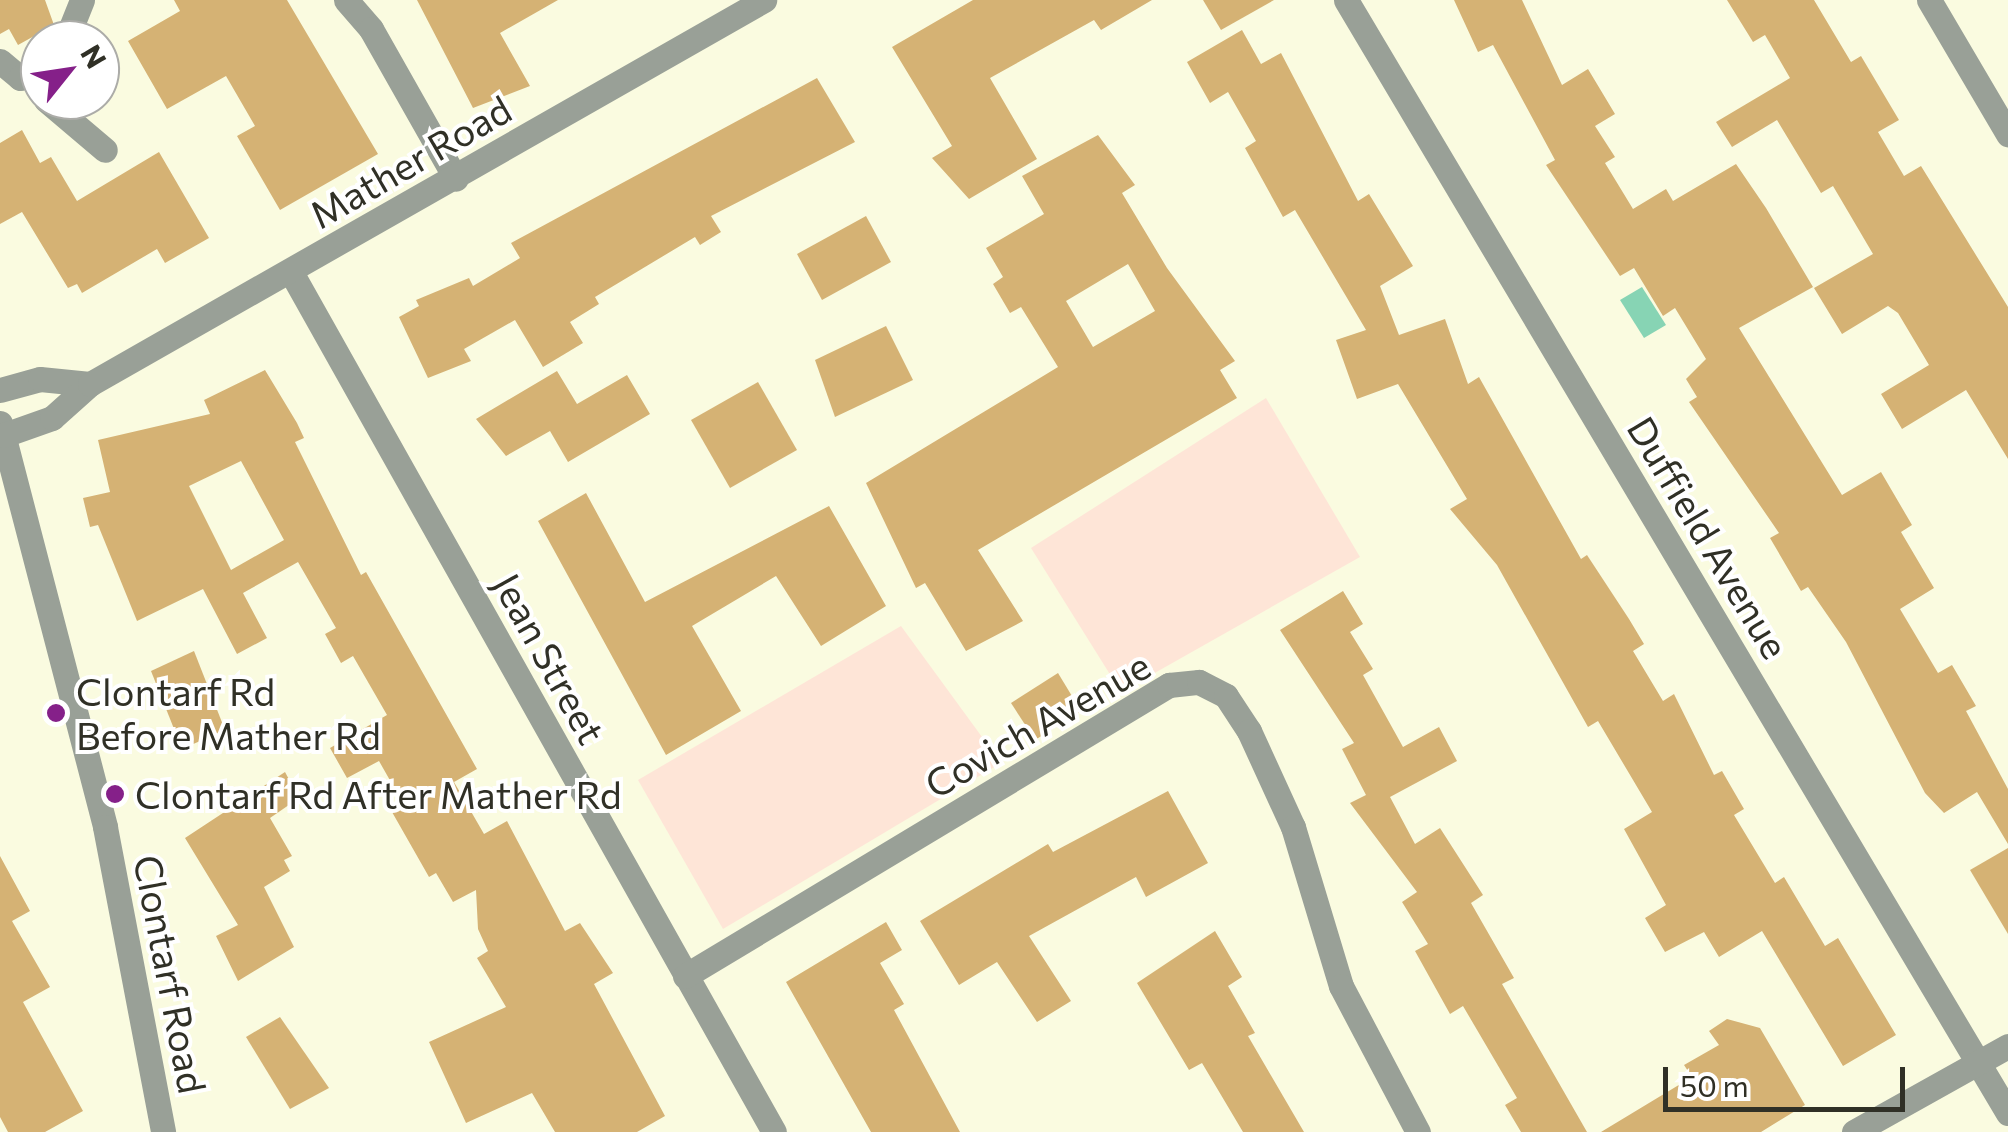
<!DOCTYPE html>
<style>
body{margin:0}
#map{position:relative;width:2008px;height:1132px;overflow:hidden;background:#fafbe0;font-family:Commissioner,sans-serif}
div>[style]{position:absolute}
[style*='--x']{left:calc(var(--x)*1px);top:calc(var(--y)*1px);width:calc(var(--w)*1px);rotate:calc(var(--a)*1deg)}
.green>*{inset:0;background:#fee5d7}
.water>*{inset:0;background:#87d4b4}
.building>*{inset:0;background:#d5b274}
.minor>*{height:25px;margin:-12.5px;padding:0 12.5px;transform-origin:12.5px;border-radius:12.5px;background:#99a097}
.dots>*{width:28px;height:28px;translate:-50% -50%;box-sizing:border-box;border:5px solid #fff;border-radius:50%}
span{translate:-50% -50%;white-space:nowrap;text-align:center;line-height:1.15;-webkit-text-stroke:8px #fff;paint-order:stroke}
.street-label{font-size:38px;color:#303026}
.poi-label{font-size:38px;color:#303026}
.left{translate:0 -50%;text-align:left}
.north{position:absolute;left:20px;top:20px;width:100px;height:100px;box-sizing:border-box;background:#fff;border:2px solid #acaca8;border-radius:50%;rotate:60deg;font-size:28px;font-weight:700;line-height:40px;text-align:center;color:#303026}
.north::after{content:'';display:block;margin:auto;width:35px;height:45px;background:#852089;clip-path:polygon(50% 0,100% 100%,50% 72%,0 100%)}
.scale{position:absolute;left:1663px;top:1067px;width:242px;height:45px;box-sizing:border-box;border:5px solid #303026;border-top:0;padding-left:12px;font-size:30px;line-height:35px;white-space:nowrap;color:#303026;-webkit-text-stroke:8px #fff;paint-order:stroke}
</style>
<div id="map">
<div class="green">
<i style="clip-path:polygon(1266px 398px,1360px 557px,1121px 692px,1031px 548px)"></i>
<i style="clip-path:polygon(901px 626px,1001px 763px,723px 929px,638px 780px)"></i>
</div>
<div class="water">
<i style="clip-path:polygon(1642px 287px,1666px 325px,1644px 338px,1620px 300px)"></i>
</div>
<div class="building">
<i style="clip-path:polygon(0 0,45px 0,54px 25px,18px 45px,9px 29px,0 34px)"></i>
<i style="clip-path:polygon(174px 0,287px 0,378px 154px,280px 210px,237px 136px,255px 126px,226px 76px,167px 109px,128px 41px,180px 11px)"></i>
<i style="clip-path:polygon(417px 0,558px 0,500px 33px,530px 86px,473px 108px)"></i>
<i style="clip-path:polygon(973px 0,1152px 0,1101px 30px,1094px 20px,990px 78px,1037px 159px,969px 199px,932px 158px,952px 146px,892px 47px)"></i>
<i style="clip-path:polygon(1203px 0,1274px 0,1221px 30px)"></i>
<i style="clip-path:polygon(1454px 0,1522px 0,1562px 85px,1588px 69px,1615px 114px,1595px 126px,1615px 157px,1605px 163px,1633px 209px,1666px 189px,1673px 201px,1736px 164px,1766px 208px,1813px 287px,1739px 328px,1842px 495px,1881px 472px,1912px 525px,1901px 532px,1934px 588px,1900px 609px,1938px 673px,1952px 665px,1976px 706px,1966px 711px,2008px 789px,2008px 844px,1977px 792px,1944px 813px,1925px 793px,1846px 642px,1808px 587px,1801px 591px,1770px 538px,1779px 533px,1689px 402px,1697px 397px,1686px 379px,1706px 359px,1675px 308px,1663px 316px,1634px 268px,1620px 276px,1546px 165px,1555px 160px,1493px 45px,1478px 52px)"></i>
<i style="clip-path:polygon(1727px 0,1814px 0,1851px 62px,1861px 56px,1899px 120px,1878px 132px,1904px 176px,1921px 166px,2008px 307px,2008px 459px,1966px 390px,1902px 429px,1881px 394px,1929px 365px,1898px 313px,1888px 306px,1842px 334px,1814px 288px,1873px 254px,1833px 186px,1821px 193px,1777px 120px,1732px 147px,1716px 122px,1790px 78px,1765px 35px,1753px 42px)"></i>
<i style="clip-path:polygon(1242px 30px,1261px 64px,1281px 53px,1358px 201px,1369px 194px,1413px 266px,1380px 286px,1399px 335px,1445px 319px,1468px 384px,1479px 377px,1581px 559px,1587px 555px,1629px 619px,1644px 644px,1633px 651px,1663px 701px,1674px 694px,1714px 775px,1722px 771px,1744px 809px,1734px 815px,1775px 883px,1784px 877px,1825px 946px,1838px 938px,1896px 1035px,1843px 1066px,1762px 931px,1719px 957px,1704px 932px,1665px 952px,1645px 918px,1666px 905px,1624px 829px,1652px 812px,1598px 721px,1588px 727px,1497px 565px,1450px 509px,1467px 499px,1398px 384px,1357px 399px,1336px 340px,1366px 330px,1295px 210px,1283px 217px,1245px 148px,1256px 141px,1228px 92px,1210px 103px,1187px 62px)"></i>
<i style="clip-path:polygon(817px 78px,855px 142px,711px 216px,721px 232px,700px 245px,695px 237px,595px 297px,599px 304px,570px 322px,583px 343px,543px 367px,515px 320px,464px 349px,471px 361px,428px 378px,399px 317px,419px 306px,416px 300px,469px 278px,473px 286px,520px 258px,511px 243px)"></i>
<i style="clip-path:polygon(22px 130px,40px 163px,51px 157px,77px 201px,159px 152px,209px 238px,165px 263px,157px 249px,82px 293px,77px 284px,68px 288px,22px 212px,0 224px,0 143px)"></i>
<i style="clip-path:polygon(evenodd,1098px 135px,1135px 185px,1122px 193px,1167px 268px,1235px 361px,1220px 370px,1237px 398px,978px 550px,1023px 621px,966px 651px,925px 583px,916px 588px,866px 483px,1058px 367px,1021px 307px,1010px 313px,993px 284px,1003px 277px,986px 248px,1044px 214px,1022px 176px,1098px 135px,1128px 264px,1155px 311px,1093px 347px,1066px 301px,1128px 264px)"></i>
<i style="clip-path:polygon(866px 216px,891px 262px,822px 300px,797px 254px)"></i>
<i style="clip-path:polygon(886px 326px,913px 380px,835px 417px,815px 360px)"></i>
<i style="clip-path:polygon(evenodd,265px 370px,297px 423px,304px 438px,295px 442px,361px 575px,366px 572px,477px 769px,454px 782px,484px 834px,507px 821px,565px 931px,580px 923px,613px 973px,594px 984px,665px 1116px,637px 1132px,555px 1132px,532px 1093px,466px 1123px,429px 1042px,506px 1007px,477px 958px,488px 951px,478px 929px,476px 890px,453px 902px,436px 873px,429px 877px,392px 812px,404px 805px,379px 761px,347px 778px,330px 748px,387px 715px,353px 656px,341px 663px,325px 634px,336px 628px,298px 562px,243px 593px,267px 638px,237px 654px,203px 589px,137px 621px,98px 525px,90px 527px,83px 498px,110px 492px,98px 440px,210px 414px,204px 400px,265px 370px,241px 461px,284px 540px,231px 570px,189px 486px,241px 461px)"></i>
<i style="clip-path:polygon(557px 371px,577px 404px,627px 375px,650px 414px,568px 462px,550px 431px,506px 456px,476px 419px)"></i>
<i style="clip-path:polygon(758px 382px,797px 450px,730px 488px,691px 420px)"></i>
<i style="clip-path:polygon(586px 493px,645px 602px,829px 506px,886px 606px,821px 646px,776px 576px,692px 626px,741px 711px,666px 755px,538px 521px)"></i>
<i style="clip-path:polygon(1343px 591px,1363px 624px,1350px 632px,1373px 669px,1363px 675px,1403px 747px,1439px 727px,1457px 761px,1390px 797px,1415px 844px,1440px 828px,1483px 895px,1471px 903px,1514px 978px,1502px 984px,1587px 1132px,1521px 1132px,1505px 1105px,1517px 1098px,1463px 1006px,1450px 1014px,1415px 951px,1428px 944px,1402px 902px,1417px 892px,1350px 803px,1366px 795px,1342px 749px,1354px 743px,1280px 630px)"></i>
<i style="clip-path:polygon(194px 651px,225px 730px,182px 749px,151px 671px)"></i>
<i style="clip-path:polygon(1058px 673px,1081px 711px,1035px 740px,1011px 703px)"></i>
<i style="clip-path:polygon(285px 772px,299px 798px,270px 818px,292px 856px,284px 860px,290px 871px,264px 887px,294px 947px,238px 981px,216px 936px,238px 925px,185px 838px)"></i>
<i style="clip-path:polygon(1168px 791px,1208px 863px,1146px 897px,1136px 877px,1029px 936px,1071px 1001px,1037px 1022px,997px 962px,959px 985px,920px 921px,1048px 844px,1053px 852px)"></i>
<i style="clip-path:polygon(2008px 848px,2008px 934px,1970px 870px)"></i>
<i style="clip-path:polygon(0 856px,30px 911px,12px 921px,50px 987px,23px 1002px,83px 1111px,45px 1132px,8px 1132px,0 1117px)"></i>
<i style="clip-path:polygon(886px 922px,902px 950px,880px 963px,904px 1004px,894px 1010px,960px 1132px,871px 1132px,786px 982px)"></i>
<i style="clip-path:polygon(1215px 931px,1242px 977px,1228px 986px,1255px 1033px,1248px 1036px,1304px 1132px,1243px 1132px,1202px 1063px,1189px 1070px,1137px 983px)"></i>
<i style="clip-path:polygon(280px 1017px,329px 1088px,290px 1109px,246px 1037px)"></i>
<i style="clip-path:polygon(1727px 1019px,1760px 1028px,1805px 1105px,1761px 1132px,1601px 1132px,1692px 1077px,1684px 1065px,1719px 1045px,1709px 1031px)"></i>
</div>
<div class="minor">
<i style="--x:346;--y:0;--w:38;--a:49"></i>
<i style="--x:371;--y:29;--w:172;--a:60.5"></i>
<i style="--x:1346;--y:0;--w:1295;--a:59.26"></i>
<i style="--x:1929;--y:0;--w:156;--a:59.5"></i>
<i style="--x:66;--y:40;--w:43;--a:-68.2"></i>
<i style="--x:0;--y:61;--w:26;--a:40"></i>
<i style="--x:20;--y:78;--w:25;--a:-37"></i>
<i style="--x:46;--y:100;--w:77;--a:40.3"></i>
<i style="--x:291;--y:272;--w:986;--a:60.68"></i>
<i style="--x:0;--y:390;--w:41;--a:-15.4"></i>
<i style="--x:40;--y:379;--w:50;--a:5.7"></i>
<i style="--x:0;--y:423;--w:417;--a:75.4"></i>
<i style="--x:105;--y:827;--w:310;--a:79.2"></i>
<i style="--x:4;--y:435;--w:51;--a:-19.5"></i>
<i style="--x:52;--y:418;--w:51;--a:-41.8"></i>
<i style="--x:90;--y:384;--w:776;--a:-29.67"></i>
<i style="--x:685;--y:976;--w:565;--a:-31.02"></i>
<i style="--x:1169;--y:685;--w:30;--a:-6"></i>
<i style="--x:1199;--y:682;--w:30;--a:27"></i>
<i style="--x:1226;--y:696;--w:42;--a:56.7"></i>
<i style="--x:1249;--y:731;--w:106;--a:65.4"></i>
<i style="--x:1293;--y:827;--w:166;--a:73.2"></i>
<i style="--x:1341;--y:986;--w:165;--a:62.2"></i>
<i style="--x:1854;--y:1132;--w:176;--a:-29.2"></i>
</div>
<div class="dots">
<i style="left:56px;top:713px;background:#852089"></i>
<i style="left:115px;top:794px;background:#852089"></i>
</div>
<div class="street-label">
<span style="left:410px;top:161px;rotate:-30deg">Mather Road</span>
<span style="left:1709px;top:537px;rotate:59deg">Duffield Avenue</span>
<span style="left:550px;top:658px;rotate:61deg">Jean Street</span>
<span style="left:1037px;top:724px;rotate:-30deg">Covich Avenue</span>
<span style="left:171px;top:974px;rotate:79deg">Clontarf Road</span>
</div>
<div class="poi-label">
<span class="left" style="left:76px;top:713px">Clontarf Rd<br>Before Mather Rd</span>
<span class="left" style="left:135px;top:794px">Clontarf Rd After Mather Rd</span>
</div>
<div class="north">N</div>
<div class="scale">50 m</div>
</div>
